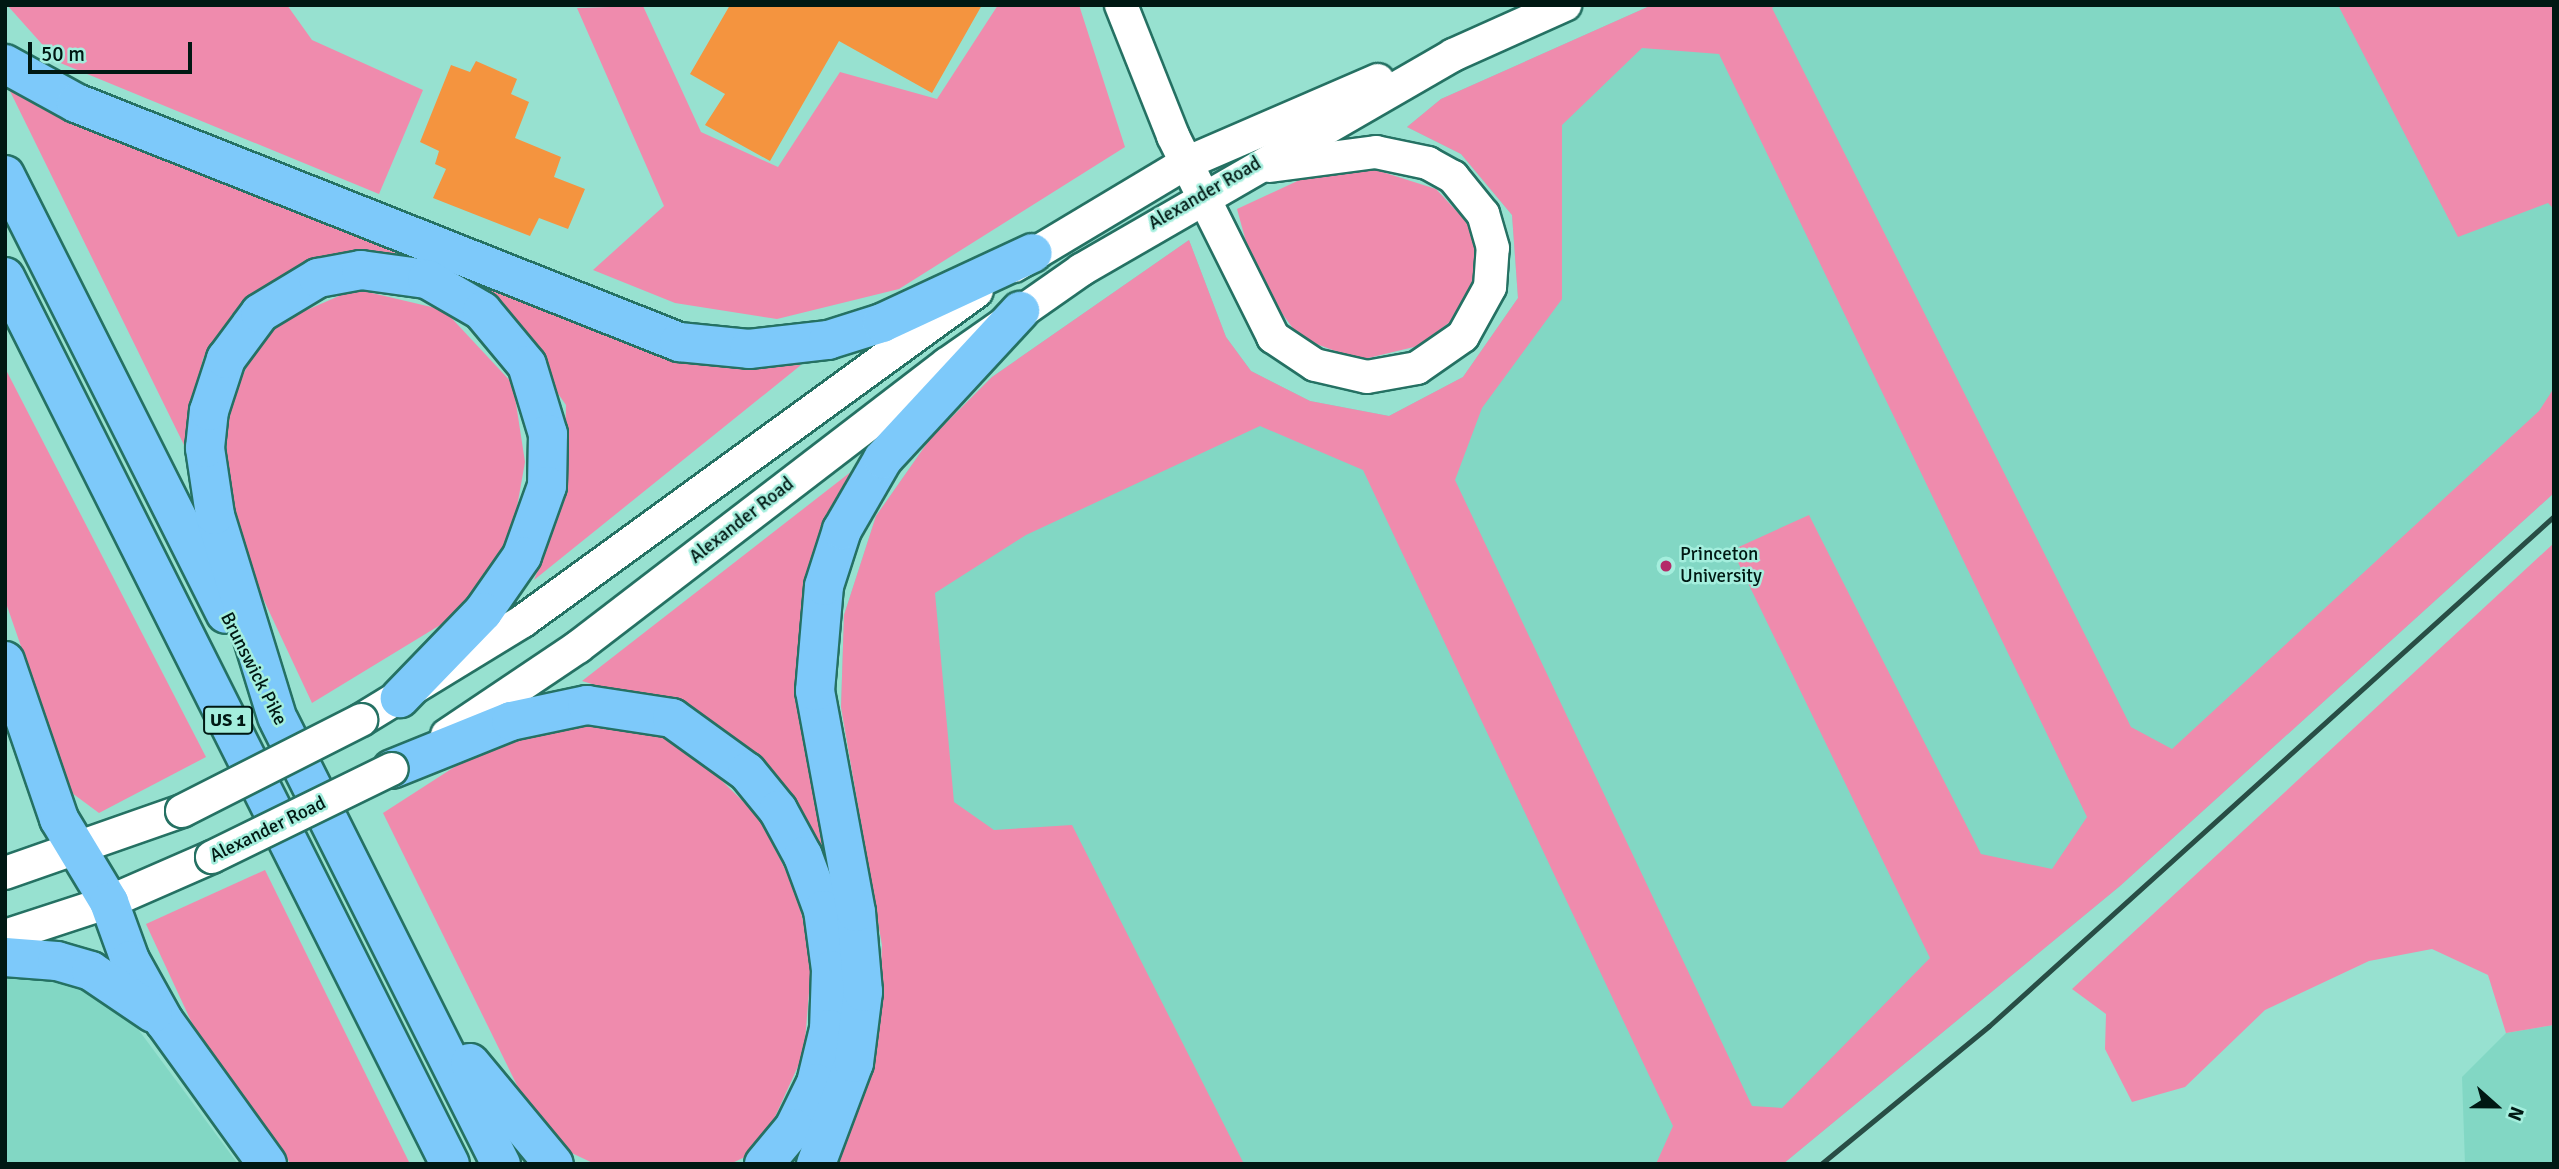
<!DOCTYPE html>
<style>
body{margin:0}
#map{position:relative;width:2559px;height:1169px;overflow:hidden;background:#97e1d0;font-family:Signika,sans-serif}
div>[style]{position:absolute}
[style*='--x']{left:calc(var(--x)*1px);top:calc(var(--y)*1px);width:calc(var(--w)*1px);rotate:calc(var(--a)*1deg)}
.built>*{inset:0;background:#82d7c4}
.green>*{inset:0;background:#ef8bad}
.building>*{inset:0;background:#f4943f}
.roads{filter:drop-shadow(2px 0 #257163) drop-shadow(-2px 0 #257163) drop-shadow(0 2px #257163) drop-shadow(0 -2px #257163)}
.secondary>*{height:32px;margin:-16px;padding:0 16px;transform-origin:16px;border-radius:16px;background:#fff}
.highway>*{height:38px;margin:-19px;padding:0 19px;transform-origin:19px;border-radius:19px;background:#7dc9fa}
.rail>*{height:5px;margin:-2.5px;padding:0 2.5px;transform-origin:2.5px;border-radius:2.5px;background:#284d45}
.bridges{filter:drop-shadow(2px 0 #257163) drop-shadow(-2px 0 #257163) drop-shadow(0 2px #257163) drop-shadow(0 -2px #257163)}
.secondary-bridge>*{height:32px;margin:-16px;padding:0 16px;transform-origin:16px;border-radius:16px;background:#fff}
.dots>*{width:19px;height:19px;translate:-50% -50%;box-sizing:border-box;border:4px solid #a4eedd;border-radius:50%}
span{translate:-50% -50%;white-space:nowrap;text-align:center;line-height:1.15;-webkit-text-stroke:5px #a4eedd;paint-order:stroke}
.shield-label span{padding:2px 5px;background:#a4eedd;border:2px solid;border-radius:5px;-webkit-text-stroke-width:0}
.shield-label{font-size:18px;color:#001813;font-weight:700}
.street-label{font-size:19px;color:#001813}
.poi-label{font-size:19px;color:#001813}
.left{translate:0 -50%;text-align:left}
.frame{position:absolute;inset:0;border:7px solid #001813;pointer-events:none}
.north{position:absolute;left:2461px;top:1071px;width:70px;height:70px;-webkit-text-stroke:5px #a4eedd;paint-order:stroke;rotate:111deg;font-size:19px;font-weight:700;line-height:28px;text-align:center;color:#001813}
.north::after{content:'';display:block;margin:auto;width:24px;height:32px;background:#001813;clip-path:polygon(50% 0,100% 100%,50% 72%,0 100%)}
.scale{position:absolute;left:28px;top:42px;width:164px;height:32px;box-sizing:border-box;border:4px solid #001813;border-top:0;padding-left:9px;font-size:21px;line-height:24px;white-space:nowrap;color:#001813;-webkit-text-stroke:5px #a4eedd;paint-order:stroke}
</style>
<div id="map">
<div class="built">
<i style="clip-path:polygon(1652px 5px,2554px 5px,2554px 493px,2120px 886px,1783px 1164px,833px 1164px,878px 1042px,882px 945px,841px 707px,844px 615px,876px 516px,930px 439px,992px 377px,1189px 240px,1226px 337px,1251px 371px,1310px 401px,1389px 416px,1463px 377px,1518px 298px,1512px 215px,1461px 154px,1407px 127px,1441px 99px)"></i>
<i style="clip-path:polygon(5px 973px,54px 977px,93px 991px,132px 1021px,238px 1164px,5px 1164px)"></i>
<i style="clip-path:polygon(2554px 1025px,2554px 1164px,2465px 1164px,2462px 1077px,2506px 1033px)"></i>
</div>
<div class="green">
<i style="clip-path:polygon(7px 5px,287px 5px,312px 40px,423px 90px,379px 194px,58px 62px)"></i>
<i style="clip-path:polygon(998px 5px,1079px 5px,1125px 147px,899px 289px,777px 319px,675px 303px,593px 270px,664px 206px,577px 8px,643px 6px,701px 132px,778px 167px,840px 72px,937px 99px)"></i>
<i style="clip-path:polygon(evenodd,1652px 5px,1777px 5px,1772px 8px,2131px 727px,2172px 749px,2539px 411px,2554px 388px,2554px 493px,2120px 886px,1783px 1164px,1656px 1164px,1673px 1126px,1363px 470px,1260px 426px,1026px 535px,935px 593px,954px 802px,994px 830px,1072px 825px,1244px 1164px,833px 1164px,878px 1042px,882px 945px,841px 707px,844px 615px,876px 516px,930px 439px,992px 377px,1189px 240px,1226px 337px,1251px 371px,1310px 401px,1389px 416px,1463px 377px,1518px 298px,1512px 215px,1461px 154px,1407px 127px,1441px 99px,1652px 5px,1642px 48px,1719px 54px,2087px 817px,2052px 869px,1981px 854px,1809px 515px,1732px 550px,1930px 958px,1782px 1108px,1752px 1106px,1455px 480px,1482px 408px,1562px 299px,1562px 125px,1642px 48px)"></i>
<i style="clip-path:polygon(2338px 5px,2554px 5px,2554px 209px,2548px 203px,2458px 237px)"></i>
<i style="clip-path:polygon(5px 81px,38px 107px,396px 253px,269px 284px,203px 358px,186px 449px)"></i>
<i style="clip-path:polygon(1373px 169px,1436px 189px,1478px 234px,1470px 307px,1418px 346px,1360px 360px,1300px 338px,1256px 278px,1237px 209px,1306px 177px)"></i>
<i style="clip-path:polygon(481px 285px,636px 347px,719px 367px,801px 365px,534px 580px,564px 501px,566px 405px)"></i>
<i style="clip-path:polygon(355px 289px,444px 310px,513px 384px,525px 462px,512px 535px,455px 616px,312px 703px,226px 519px,227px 405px,268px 327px)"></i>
<i style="clip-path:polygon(5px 368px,206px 757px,99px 813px,72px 793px,7px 606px)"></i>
<i style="clip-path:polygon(861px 464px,799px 647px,827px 853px,698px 716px,582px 681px)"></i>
<i style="clip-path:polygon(2554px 543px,2554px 1025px,2506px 1033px,2488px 975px,2432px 949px,2369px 961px,2265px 1010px,2185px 1087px,2132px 1102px,2105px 1049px,2106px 1014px,2072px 989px)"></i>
<i style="clip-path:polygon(592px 723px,680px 740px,759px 817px,795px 889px,812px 956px,804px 1053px,760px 1150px,730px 1164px,595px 1164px,544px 1140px,383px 813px,487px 746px)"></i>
<i style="clip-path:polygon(265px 870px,410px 1164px,291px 1164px,204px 1049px,146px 924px)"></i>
</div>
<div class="building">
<i style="clip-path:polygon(730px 5px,982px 5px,932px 93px,839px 41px,770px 161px,705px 125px,725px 94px,690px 74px)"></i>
<i style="clip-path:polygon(476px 61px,517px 79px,511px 94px,529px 102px,515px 138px,561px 157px,554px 177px,585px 189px,568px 229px,539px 218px,530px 236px,433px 198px,446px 169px,435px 164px,439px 151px,420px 142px,451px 65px,470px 72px)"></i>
</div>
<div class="roads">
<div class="secondary">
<i style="--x:1121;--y:5;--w:141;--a:68.3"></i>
<i style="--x:1173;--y:136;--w:225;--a:63.5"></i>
<i style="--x:1273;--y:337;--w:50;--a:33.7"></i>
<i style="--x:1315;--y:365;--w:53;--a:13"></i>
<i style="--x:1367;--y:377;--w:51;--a:-10.2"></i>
<i style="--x:1417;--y:368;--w:56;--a:-34.8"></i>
<i style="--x:1463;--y:336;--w:56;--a:-61.1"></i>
<i style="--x:1490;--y:287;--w:39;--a:-86"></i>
<i style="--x:1493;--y:248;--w:35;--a:-106"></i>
<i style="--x:1483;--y:214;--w:48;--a:-129"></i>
<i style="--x:1453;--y:177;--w:29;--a:-151"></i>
<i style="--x:1428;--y:163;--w:53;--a:-168.1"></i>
<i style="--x:1376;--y:152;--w:107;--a:172.5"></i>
<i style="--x:1014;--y:266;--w:200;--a:-30.9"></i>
<i style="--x:1186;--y:163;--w:209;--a:-23.4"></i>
<i style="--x:361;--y:720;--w:190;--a:-31.4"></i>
<i style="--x:523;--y:621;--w:561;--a:-36.01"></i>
<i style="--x:447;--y:735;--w:158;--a:-33.9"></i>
<i style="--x:578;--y:647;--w:465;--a:-37.5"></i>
<i style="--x:947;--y:364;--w:164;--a:-35"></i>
<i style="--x:1081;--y:270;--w:430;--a:-30"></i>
<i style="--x:1453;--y:55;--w:123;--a:-24.1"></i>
<i style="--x:5;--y:873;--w:188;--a:-19.3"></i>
<i style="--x:5;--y:936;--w:109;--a:-18.1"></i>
<i style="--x:109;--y:902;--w:112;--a:-23.6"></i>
</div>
<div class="highway">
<i style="--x:5;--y:64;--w:81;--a:28.8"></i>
<i style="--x:76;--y:103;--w:649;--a:21.62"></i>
<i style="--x:679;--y:342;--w:70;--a:5.7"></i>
<i style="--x:749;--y:349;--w:80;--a:-6.5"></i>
<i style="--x:828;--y:340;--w:57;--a:-17.5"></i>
<i style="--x:882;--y:323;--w:166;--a:-24.9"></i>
<i style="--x:5;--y:175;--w:491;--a:63.3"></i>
<i style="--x:5;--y:277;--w:992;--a:63.36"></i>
<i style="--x:5;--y:661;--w:167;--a:71.1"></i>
<i style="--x:59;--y:819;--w:97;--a:58.9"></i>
<i style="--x:109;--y:902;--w:62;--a:70.1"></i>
<i style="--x:130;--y:960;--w:70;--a:60.9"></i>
<i style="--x:164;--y:1021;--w:176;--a:54.2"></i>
<i style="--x:277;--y:717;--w:211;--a:-107.1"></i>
<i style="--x:215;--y:515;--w:68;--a:-98.5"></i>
<i style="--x:205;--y:448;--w:37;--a:-84"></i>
<i style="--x:209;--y:411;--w:55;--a:-71.9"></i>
<i style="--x:226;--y:359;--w:57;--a:-53.5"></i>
<i style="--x:260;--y:313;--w:68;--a:-31.1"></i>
<i style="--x:318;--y:278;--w:44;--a:-10.5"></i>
<i style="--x:361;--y:270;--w:67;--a:7.8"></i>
<i style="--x:427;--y:279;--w:64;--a:30.2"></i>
<i style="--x:482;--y:311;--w:70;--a:50.2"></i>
<i style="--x:527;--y:365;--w:72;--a:73.1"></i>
<i style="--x:548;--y:434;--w:52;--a:91.1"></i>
<i style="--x:547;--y:486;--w:74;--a:109.7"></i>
<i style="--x:522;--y:556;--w:68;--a:124.9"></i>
<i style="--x:483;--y:612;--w:120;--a:134"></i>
<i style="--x:279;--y:721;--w:496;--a:63.4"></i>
<i style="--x:392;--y:769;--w:128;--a:-22"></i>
<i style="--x:511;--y:721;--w:78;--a:-11.9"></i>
<i style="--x:587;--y:705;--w:86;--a:8.7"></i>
<i style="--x:672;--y:718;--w:92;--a:35.8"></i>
<i style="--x:747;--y:772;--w:49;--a:50.8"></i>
<i style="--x:778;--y:810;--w:52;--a:61.5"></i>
<i style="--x:803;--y:856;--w:58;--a:69.7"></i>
<i style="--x:823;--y:910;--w:61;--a:82.4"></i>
<i style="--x:831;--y:970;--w:59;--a:91.9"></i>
<i style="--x:829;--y:1029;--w:56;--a:103.5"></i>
<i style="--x:816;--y:1083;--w:50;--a:116.1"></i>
<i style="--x:794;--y:1128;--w:47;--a:129.8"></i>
<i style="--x:5;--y:957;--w:52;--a:4.4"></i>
<i style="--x:57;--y:961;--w:35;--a:16"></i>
<i style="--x:91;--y:971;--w:75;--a:34.1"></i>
<i style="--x:470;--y:1063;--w:131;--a:50.3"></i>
<i style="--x:816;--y:1164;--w:108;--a:-69.4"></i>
<i style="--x:854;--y:1063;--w:72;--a:-82.8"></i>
<i style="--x:863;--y:992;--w:80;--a:-95"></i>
<i style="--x:856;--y:912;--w:225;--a:-100.5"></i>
<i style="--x:815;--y:691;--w:105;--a:-85.1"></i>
<i style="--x:824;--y:586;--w:59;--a:-72.2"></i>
<i style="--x:842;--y:530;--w:82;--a:-60"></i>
<i style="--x:883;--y:459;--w:202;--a:-47.2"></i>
</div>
</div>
<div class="rail">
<i style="--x:1821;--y:1164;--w:217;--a:-39.4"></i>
<i style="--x:1989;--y:1026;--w:761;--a:-42.07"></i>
</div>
<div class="bridges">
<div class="secondary-bridge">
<i style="--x:182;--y:811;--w:201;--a:-26.9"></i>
<i style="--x:212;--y:857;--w:200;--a:-26.1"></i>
</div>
</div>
<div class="dots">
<i style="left:1666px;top:566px;background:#b42a68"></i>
</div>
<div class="shield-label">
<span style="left:228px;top:720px">US 1</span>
</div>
<div class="street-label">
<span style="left:1205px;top:194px;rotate:-30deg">Alexander Road</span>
<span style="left:742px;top:521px;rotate:-38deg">Alexander Road</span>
<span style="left:253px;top:669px;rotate:63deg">Brunswick Pike</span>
<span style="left:268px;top:830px;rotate:-26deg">Alexander Road</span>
</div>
<div class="poi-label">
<span class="left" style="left:1680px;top:566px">Princeton<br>University</span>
</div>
<div class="frame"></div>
<div class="north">N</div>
<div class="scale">50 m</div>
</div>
